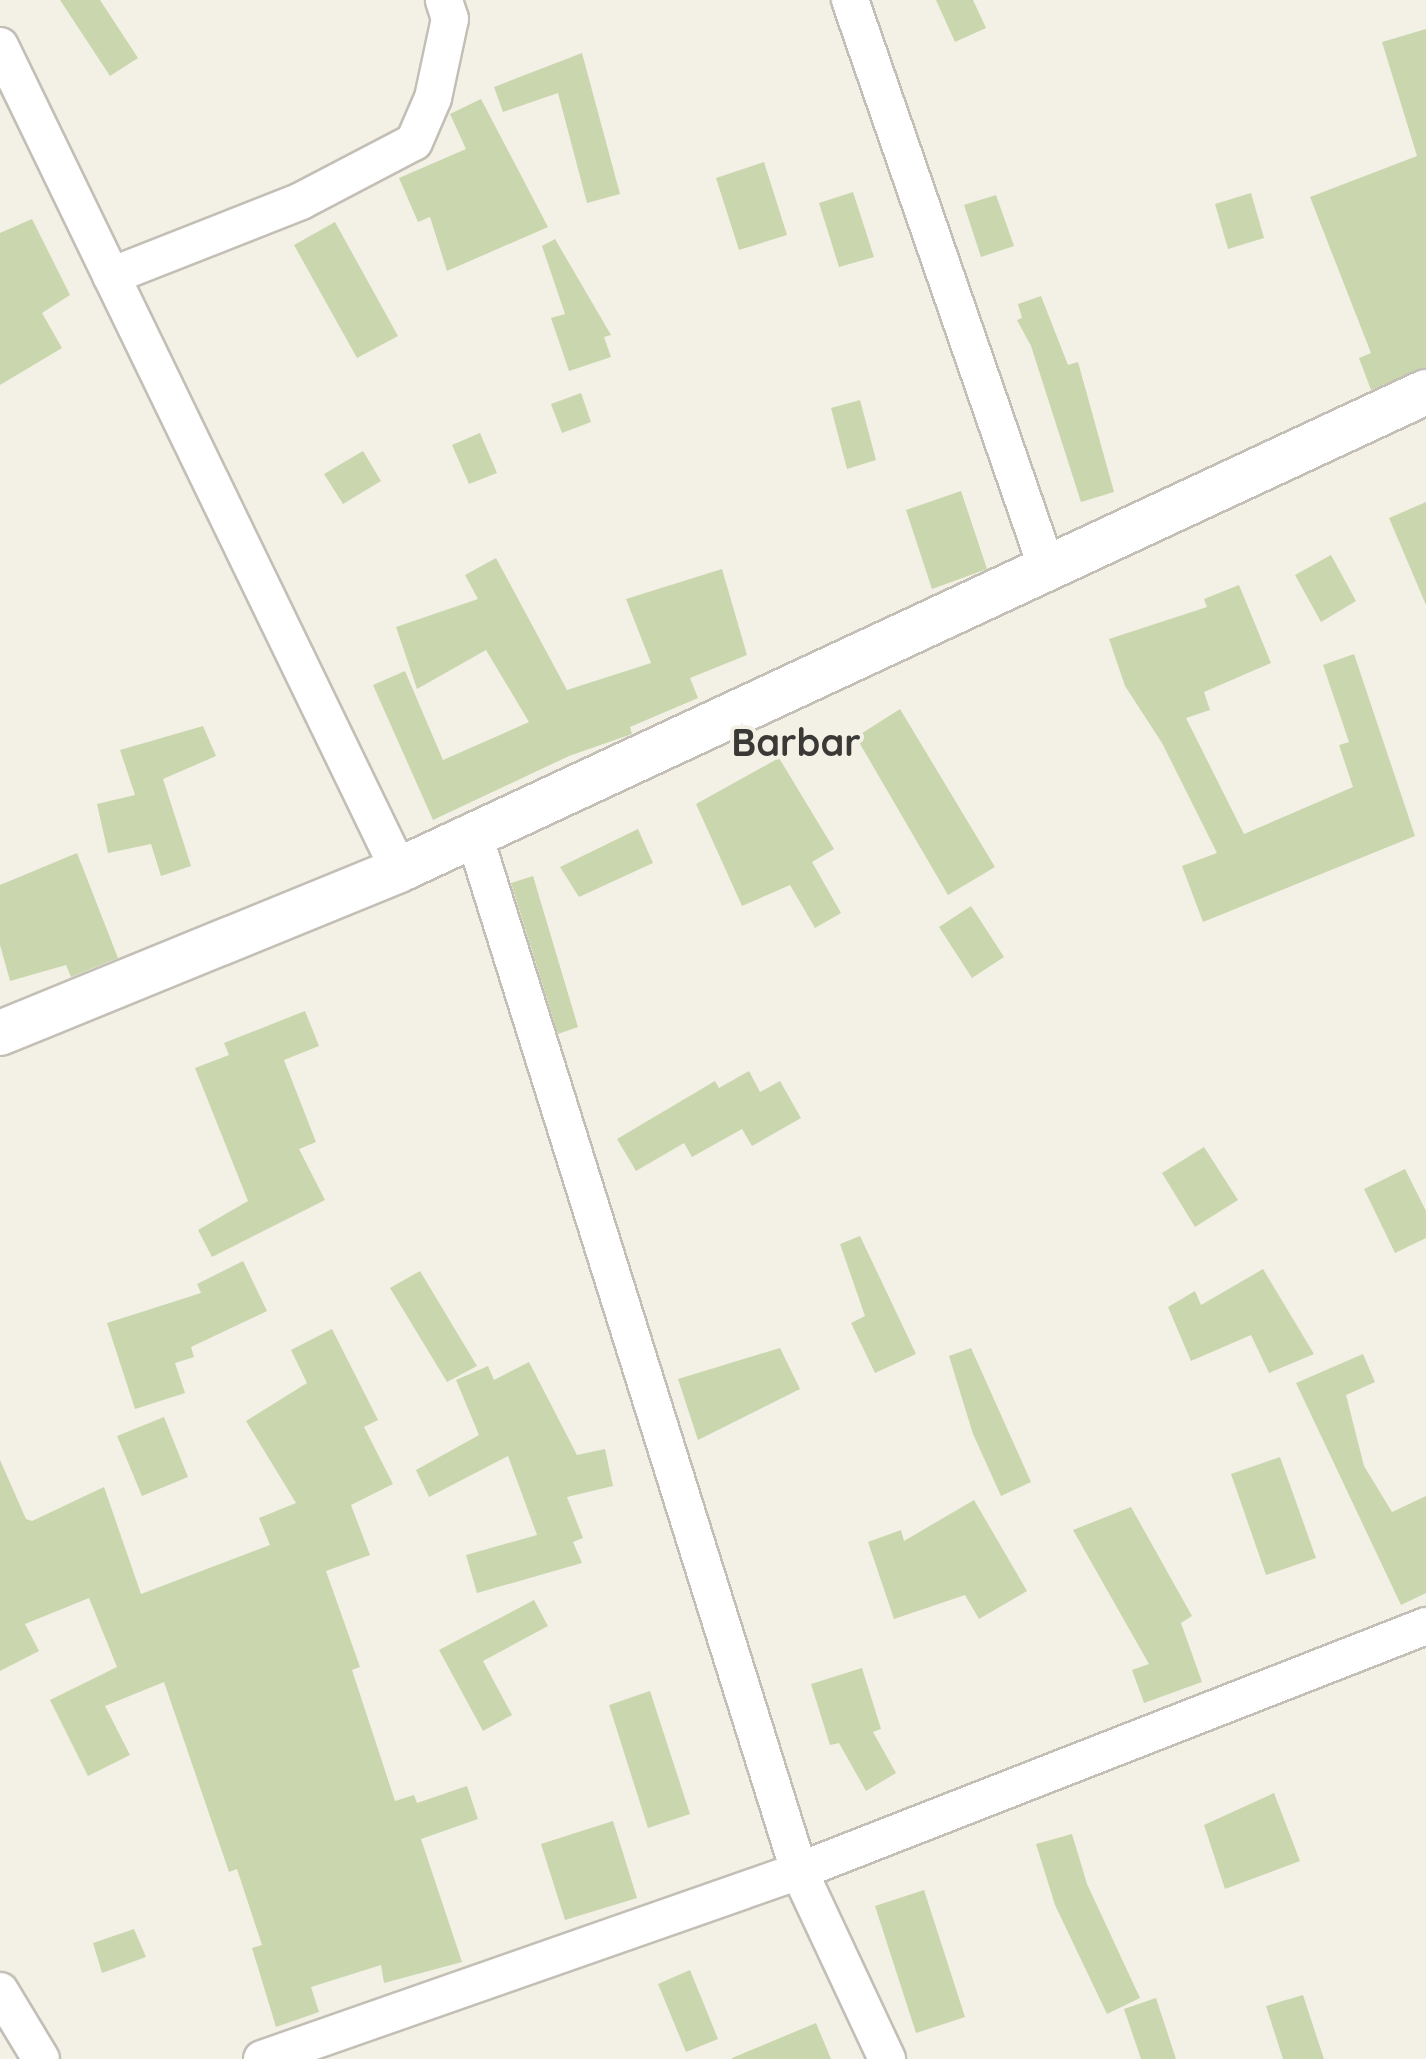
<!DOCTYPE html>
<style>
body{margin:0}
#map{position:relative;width:1426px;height:2059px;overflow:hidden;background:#f3f0e5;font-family:Quicksand,sans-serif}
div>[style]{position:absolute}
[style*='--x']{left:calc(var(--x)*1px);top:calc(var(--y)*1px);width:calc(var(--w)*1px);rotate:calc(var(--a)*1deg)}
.building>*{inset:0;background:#cad7ae}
.roads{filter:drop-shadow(2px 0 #c3bfb6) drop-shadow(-2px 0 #c3bfb6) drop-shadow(0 2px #c3bfb6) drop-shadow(0 -2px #c3bfb6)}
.street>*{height:36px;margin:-18px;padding:0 18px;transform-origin:18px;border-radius:18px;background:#fff}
.secondary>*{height:44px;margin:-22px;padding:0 22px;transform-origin:22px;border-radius:22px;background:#fff}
span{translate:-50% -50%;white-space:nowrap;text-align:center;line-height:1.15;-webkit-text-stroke:8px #f3f0e5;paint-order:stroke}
.town-label{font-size:38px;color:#3b3935;font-weight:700}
</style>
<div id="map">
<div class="building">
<i style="clip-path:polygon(60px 0,100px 0,138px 58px,110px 76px)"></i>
<i style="clip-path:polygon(936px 0,973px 0,986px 28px,955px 42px)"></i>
<i style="clip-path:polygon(1426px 29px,1426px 367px,1371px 390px,1359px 358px,1371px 353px,1310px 197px,1417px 156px,1382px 42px)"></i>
<i style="clip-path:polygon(582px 53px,620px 194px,587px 203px,558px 93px,503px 112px,494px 87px)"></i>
<i style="clip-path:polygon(481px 99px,548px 227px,447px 271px,430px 217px,418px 222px,399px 178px,466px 149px,450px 114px)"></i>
<i style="clip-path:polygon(764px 162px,787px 235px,739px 250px,716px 178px)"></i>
<i style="clip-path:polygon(853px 192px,874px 257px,839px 267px,819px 203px)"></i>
<i style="clip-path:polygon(1251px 193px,1264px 238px,1228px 249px,1215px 204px)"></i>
<i style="clip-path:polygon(996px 195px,1014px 246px,981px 257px,964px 205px)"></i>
<i style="clip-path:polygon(32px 219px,70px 295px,42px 313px,62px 348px,0 385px,0 233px)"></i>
<i style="clip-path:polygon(335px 222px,398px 336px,357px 358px,294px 245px)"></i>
<i style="clip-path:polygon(555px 239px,611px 335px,604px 337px,611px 357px,569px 371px,551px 318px,565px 314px,542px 246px)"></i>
<i style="clip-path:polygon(1041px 296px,1068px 365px,1078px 362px,1114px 492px,1081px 502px,1031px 346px,1017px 320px,1022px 318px,1018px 304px)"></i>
<i style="clip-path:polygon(581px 393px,591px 422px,562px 433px,551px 404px)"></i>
<i style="clip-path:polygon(860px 400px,876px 460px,847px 469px,831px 408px)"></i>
<i style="clip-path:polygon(480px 433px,497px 473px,469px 484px,452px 445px)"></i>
<i style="clip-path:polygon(363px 451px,381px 481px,343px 504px,324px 474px)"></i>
<i style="clip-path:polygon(961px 491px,987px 569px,932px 589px,906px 510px)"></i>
<i style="clip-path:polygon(1426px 502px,1426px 605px,1389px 518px)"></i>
<i style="clip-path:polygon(1331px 555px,1356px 601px,1321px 622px,1295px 575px)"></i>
<i style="clip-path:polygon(496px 558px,567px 690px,651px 663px,626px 599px,722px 569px,747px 655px,690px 678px,698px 698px,630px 727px,632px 734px,569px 756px,433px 820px,373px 685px,405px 671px,443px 760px,529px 722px,486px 650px,417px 689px,396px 627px,478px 599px,465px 575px)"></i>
<i style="clip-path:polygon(1239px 585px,1271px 663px,1204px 692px,1210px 710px,1186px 718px,1244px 834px,1353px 787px,1339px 745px,1349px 742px,1323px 665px,1354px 654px,1415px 836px,1203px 922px,1182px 866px,1217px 853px,1162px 743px,1125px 686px,1109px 639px,1207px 607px,1204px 599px)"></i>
<i style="clip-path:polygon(900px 709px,995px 867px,948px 895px,856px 737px)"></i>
<i style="clip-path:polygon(203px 726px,216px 756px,163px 779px,191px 866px,161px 876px,151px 844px,108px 853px,97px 804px,135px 795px,120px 750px)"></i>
<i style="clip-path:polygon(779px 758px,834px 849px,812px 862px,841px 913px,815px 928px,790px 885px,742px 906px,696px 804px)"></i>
<i style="clip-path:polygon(638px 829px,653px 863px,579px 897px,560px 867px)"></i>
<i style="clip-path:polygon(77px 853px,118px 958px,71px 977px,66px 965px,10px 981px,0 945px,0 885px)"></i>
<i style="clip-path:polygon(533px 876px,578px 1027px,558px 1034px,511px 883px)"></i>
<i style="clip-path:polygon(971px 906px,1004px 957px,972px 978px,939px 927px)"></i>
<i style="clip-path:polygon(305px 1011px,319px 1046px,284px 1060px,316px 1142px,299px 1149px,325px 1200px,212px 1257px,198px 1230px,248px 1201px,195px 1068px,229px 1055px,224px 1043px)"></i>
<i style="clip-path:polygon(749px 1071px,760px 1092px,780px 1081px,801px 1118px,752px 1146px,742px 1129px,692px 1157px,684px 1143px,636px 1171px,617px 1139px,715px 1081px,719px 1088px)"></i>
<i style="clip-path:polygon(1204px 1147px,1238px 1200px,1195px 1227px,1162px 1173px)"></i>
<i style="clip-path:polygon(1405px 1169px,1426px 1211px,1426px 1238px,1395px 1253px,1364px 1189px)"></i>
<i style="clip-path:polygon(860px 1236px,916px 1354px,875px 1373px,851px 1323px,865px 1316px,840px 1244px)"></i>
<i style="clip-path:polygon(243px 1261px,267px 1311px,191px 1347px,194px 1357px,175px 1363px,185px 1393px,135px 1409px,107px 1323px,201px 1293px,197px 1284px)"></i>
<i style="clip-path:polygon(1263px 1269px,1314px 1354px,1269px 1373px,1251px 1335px,1191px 1361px,1168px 1307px,1195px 1291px,1201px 1305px)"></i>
<i style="clip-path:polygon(420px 1271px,477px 1366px,447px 1382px,390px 1288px)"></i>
<i style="clip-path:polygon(332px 1329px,378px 1420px,364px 1427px,393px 1484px,351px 1505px,370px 1555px,326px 1571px,360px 1667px,352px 1670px,395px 1801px,414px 1795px,417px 1803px,467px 1786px,478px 1819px,421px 1839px,462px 1962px,384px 1983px,381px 1965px,311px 1987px,319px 2012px,276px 2027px,252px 1948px,262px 1945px,237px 1869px,229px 1872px,164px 1682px,105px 1706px,130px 1755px,88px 1776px,50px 1700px,117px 1667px,89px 1598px,25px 1624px,39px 1651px,0 1671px,0 1460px,26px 1519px,32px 1521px,104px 1487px,141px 1594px,270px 1545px,259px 1518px,296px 1503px,246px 1421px,307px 1383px,291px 1350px)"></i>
<i style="clip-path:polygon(780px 1348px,800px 1389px,698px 1440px,678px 1379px)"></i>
<i style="clip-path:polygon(971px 1348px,1031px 1482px,1001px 1496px,973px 1434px,949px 1356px)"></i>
<i style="clip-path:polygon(1363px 1354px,1375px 1382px,1346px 1395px,1364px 1466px,1392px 1512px,1426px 1496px,1426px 1593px,1401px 1605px,1296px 1383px)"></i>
<i style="clip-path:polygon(529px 1362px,577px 1455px,605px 1449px,613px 1486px,567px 1497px,583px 1538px,573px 1542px,582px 1563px,477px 1593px,466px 1555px,537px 1535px,508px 1456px,429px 1497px,416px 1470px,479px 1435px,456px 1380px,488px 1366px,494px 1380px)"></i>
<i style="clip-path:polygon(164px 1417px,188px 1477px,142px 1496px,117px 1436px)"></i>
<i style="clip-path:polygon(1280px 1457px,1316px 1558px,1266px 1575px,1231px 1474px)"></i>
<i style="clip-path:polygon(974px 1500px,1027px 1591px,979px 1619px,965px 1595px,894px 1619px,868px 1542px,901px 1530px,904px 1541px)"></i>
<i style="clip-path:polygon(1131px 1507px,1192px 1616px,1181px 1623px,1202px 1682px,1144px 1703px,1132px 1670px,1149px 1664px,1073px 1530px)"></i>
<i style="clip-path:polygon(534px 1600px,548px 1626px,483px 1661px,512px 1715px,483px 1731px,439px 1650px)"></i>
<i style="clip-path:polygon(862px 1668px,881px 1729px,873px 1732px,896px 1773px,866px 1791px,839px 1743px,830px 1745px,811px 1684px)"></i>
<i style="clip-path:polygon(650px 1691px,690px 1814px,648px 1828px,609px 1705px)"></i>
<i style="clip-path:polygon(1274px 1793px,1300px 1861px,1225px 1889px,1204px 1825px)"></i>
<i style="clip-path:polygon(613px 1821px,637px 1898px,565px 1920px,541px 1844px)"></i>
<i style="clip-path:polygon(1072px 1834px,1087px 1884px,1140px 1998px,1107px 2014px,1055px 1905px,1036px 1844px)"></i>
<i style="clip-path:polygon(924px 1890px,965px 2017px,916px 2033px,875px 1906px)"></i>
<i style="clip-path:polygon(134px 1929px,146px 1957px,102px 1973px,93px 1943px)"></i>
<i style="clip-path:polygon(690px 1970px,718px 2039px,686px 2052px,658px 1984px)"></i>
<i style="clip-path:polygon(1303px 1995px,1324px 2059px,1283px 2059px,1266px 2006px)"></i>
<i style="clip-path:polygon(1156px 1998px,1176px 2059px,1141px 2059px,1124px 2009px)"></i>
<i style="clip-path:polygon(816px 2023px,831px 2059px,732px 2059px,732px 2058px)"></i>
</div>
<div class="roads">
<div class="street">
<i style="--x:850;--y:0;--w:604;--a:70.88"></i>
<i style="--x:0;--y:46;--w:916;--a:64.16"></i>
<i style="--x:111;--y:276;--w:204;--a:-21.5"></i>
<i style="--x:301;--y:201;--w:127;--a:-27.6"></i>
<i style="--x:414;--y:142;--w:48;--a:-66.6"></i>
<i style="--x:433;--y:98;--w:81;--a:-77.9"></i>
<i style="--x:450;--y:19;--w:20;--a:-108"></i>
<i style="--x:474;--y:835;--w:1086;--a:72.58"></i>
<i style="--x:799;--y:1871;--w:208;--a:64.9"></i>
<i style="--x:0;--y:1991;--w:79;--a:58.9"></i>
<i style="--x:262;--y:2059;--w:569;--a:-19.29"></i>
<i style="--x:799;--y:1871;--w:673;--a:-21.34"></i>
</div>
<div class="secondary">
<i style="--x:0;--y:1033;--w:431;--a:-22.2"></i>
<i style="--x:399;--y:870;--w:1133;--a:-24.96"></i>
</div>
</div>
<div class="town-label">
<span style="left:796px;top:743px">Barbar</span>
</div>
</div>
